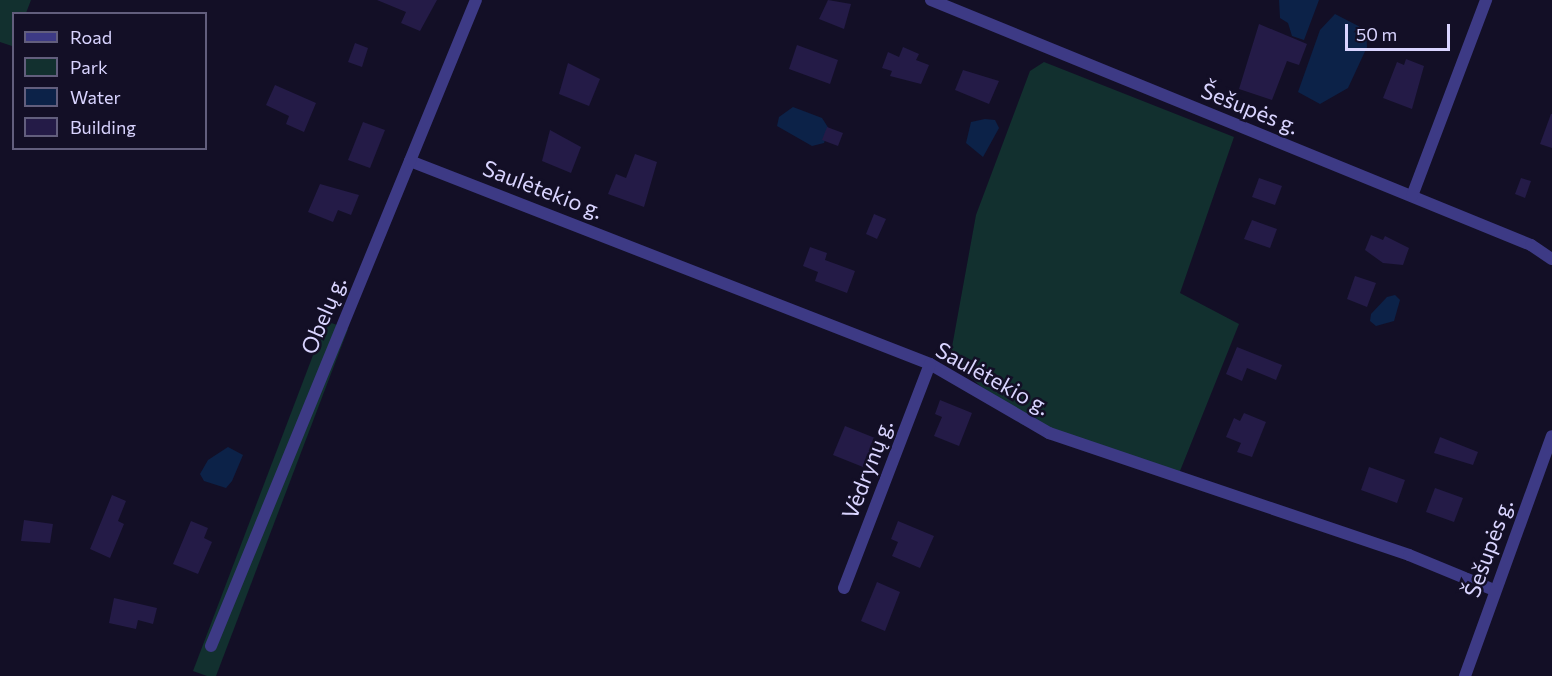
<!DOCTYPE html>
<meta charset="utf-8">
<style>
body{margin:0}
#map{position:relative;width:1552px;height:676px;overflow:hidden;background:#130f26;font-family:Commissioner,sans-serif}
div>[style]{position:absolute}
[style*='--x']{left:calc(var(--x)*1px);top:calc(var(--y)*1px);width:calc(var(--w)*1px);rotate:calc(var(--a)*1deg)}
.green>*{inset:0;background:#12302f}
.water>*{inset:0;background:#0c2248}
.building>*{inset:0;background:#241b47}
.minor>*{height:12px;margin:-6px;padding:0 6px;transform-origin:6px;border-radius:6px;background:#3d3a85}
span{translate:-50% -50%;white-space:nowrap;text-align:center;line-height:1.15;-webkit-text-stroke:5px #130f26;paint-order:stroke}
.street-label{font-size:22px;color:#d9d4ff}
.legend{position:absolute;left:12px;top:12px;width:195px;height:138px;box-sizing:border-box;background:#130f26;border:2px solid #625e7d;margin:0;padding:8px 10px;list-style:none;font-size:18px;color:#d9d4ff}
.legend li{display:flex;align-items:center;gap:12px;height:30px}
.legend b{width:30px;border:2px solid #625e7d}
.scale{position:absolute;left:1345px;top:24px;width:105px;height:27px;box-sizing:border-box;border:3px solid #d9d4ff;border-top:0;padding-left:8px;font-size:18px;line-height:21px;white-space:nowrap;color:#d9d4ff;-webkit-text-stroke:4px #130f26;paint-order:stroke}
</style>
<div id="map">
<div class="green">
<i style="clip-path:polygon(0 0,31px 0,26px 13px,14px 14px,12px 46px,0 42px)"></i>
<i style="clip-path:polygon(1044px 62px,1234px 137px,1180px 293px,1239px 324px,1178px 476px,1021px 424px,950px 358px,976px 215px,1030px 71px)"></i>
<i style="clip-path:polygon(326px 321px,348px 329px,216px 676px,207px 676px,193px 671px)"></i>
</div>
<div class="water">
<i style="clip-path:polygon(1279px 0,1319px 0,1304px 40px,1292px 36px,1288px 23px,1280px 18px)"></i>
<i style="clip-path:polygon(1335px 14px,1366px 30px,1367px 47px,1348px 88px,1320px 104px,1298px 92px,1320px 30px)"></i>
<i style="clip-path:polygon(793px 107px,822px 118px,829px 129px,824px 143px,812px 146px,777px 126px,779px 117px)"></i>
<i style="clip-path:polygon(985px 119px,995px 120px,999px 128px,983px 157px,966px 143px,971px 122px)"></i>
<i style="clip-path:polygon(1395px 295px,1400px 300px,1394px 321px,1376px 326px,1370px 321px,1371px 314px,1387px 297px)"></i>
<i style="clip-path:polygon(228px 447px,243px 455px,232px 481px,226px 488px,204px 481px,200px 474px,208px 460px)"></i>
</div>
<div class="building">
<i style="clip-path:polygon(377px 0,437px 0,420px 31px,401px 23px,406px 12px)"></i>
<i style="clip-path:polygon(828px 0,851px 4px,844px 29px,819px 19px)"></i>
<i style="clip-path:polygon(1259px 24px,1307px 44px,1299px 65px,1287px 61px,1272px 100px,1239px 89px)"></i>
<i style="clip-path:polygon(355px 43px,368px 48px,362px 67px,348px 62px)"></i>
<i style="clip-path:polygon(797px 45px,838px 60px,830px 84px,789px 69px)"></i>
<i style="clip-path:polygon(903px 47px,919px 54px,916px 60px,929px 65px,921px 84px,890px 76px,892px 71px,882px 68px,888px 52px,899px 57px)"></i>
<i style="clip-path:polygon(1406px 59px,1424px 66px,1412px 109px,1383px 98px,1397px 62px,1404px 65px)"></i>
<i style="clip-path:polygon(568px 63px,600px 79px,589px 106px,559px 94px)"></i>
<i style="clip-path:polygon(963px 70px,999px 81px,989px 104px,955px 90px)"></i>
<i style="clip-path:polygon(275px 85px,316px 103px,304px 132px,286px 124px,289px 116px,266px 105px)"></i>
<i style="clip-path:polygon(1551px 114px,1552px 114px,1552px 148px,1540px 144px)"></i>
<i style="clip-path:polygon(363px 122px,385px 130px,370px 168px,348px 160px)"></i>
<i style="clip-path:polygon(827px 127px,843px 133px,838px 146px,822px 140px)"></i>
<i style="clip-path:polygon(550px 130px,581px 147px,571px 173px,542px 161px)"></i>
<i style="clip-path:polygon(635px 154px,657px 162px,644px 207px,608px 194px,616px 174px,626px 178px)"></i>
<i style="clip-path:polygon(1259px 178px,1282px 186px,1275px 205px,1252px 197px)"></i>
<i style="clip-path:polygon(1521px 178px,1531px 181px,1525px 198px,1515px 194px)"></i>
<i style="clip-path:polygon(320px 184px,359px 195px,351px 215px,338px 210px,333px 222px,308px 212px)"></i>
<i style="clip-path:polygon(874px 214px,886px 219px,877px 239px,866px 234px)"></i>
<i style="clip-path:polygon(1252px 220px,1277px 229px,1270px 248px,1244px 239px)"></i>
<i style="clip-path:polygon(1371px 235px,1383px 240px,1385px 236px,1409px 248px,1403px 265px,1383px 263px,1365px 250px)"></i>
<i style="clip-path:polygon(810px 247px,827px 253px,825px 260px,855px 271px,847px 293px,815px 281px,818px 272px,803px 266px)"></i>
<i style="clip-path:polygon(1355px 276px,1376px 283px,1367px 307px,1347px 299px)"></i>
<i style="clip-path:polygon(1237px 347px,1282px 365px,1276px 380px,1247px 368px,1242px 381px,1226px 374px)"></i>
<i style="clip-path:polygon(940px 400px,972px 413px,959px 446px,934px 436px,942px 417px,935px 414px)"></i>
<i style="clip-path:polygon(1244px 413px,1266px 422px,1252px 457px,1237px 452px,1241px 443px,1226px 437px,1234px 418px,1240px 421px)"></i>
<i style="clip-path:polygon(845px 426px,875px 438px,863px 467px,833px 455px)"></i>
<i style="clip-path:polygon(1440px 437px,1478px 452px,1473px 465px,1434px 453px)"></i>
<i style="clip-path:polygon(1369px 467px,1405px 480px,1397px 503px,1361px 490px)"></i>
<i style="clip-path:polygon(1435px 488px,1463px 498px,1454px 522px,1426px 512px)"></i>
<i style="clip-path:polygon(112px 495px,126px 501px,118px 521px,124px 524px,110px 558px,90px 549px)"></i>
<i style="clip-path:polygon(24px 520px,53px 524px,50px 543px,21px 541px)"></i>
<i style="clip-path:polygon(191px 521px,208px 528px,204px 538px,212px 542px,198px 574px,173px 564px)"></i>
<i style="clip-path:polygon(898px 521px,934px 536px,920px 568px,892px 556px,898px 542px,891px 539px)"></i>
<i style="clip-path:polygon(877px 582px,900px 592px,885px 631px,861px 621px)"></i>
<i style="clip-path:polygon(114px 598px,157px 608px,153px 624px,138px 620px,136px 629px,109px 623px)"></i>
</div>
<div class="minor">
<i style="--x:931;--y:0;--w:648;--a:22.21"></i>
<i style="--x:1531;--y:245;--w:25;--a:34"></i>
<i style="--x:410;--y:161;--w:558;--a:21.32"></i>
<i style="--x:930;--y:364;--w:138;--a:30.1"></i>
<i style="--x:1049;--y:433;--w:380;--a:18.7"></i>
<i style="--x:1409;--y:555;--w:92;--a:22.4"></i>
<i style="--x:1412;--y:196;--w:210;--a:-69.3"></i>
<i style="--x:844;--y:588;--w:240;--a:-69"></i>
<i style="--x:211;--y:646;--w:698;--a:-67.7"></i>
<i style="--x:1465;--y:676;--w:255;--a:-70.1"></i>
</div>
<div class="street-label">
<span style="left:1250px;top:108px;rotate:22deg">Šešupės g.</span>
<span style="left:543px;top:189px;rotate:21deg">Saulėtekio g.</span>
<span style="left:323px;top:315px;rotate:-67deg">Obelų g.</span>
<span style="left:993px;top:378px;rotate:29deg">Saulėtekio g.</span>
<span style="left:867px;top:469px;rotate:-69deg">Vėdrynų g.</span>
<span style="left:1488px;top:548px;rotate:-70deg">Šešupės g.</span>
</div>
<ul class="legend">
<li><b style="height:8px;background:#3d3a85"></b>Road</li>
<li><b style="height:16px;background:#12302f"></b>Park</li>
<li><b style="height:16px;background:#0c2248"></b>Water</li>
<li><b style="height:16px;background:#241b47"></b>Building</li>
</ul>
<div class="scale">50 m</div>
</div>
